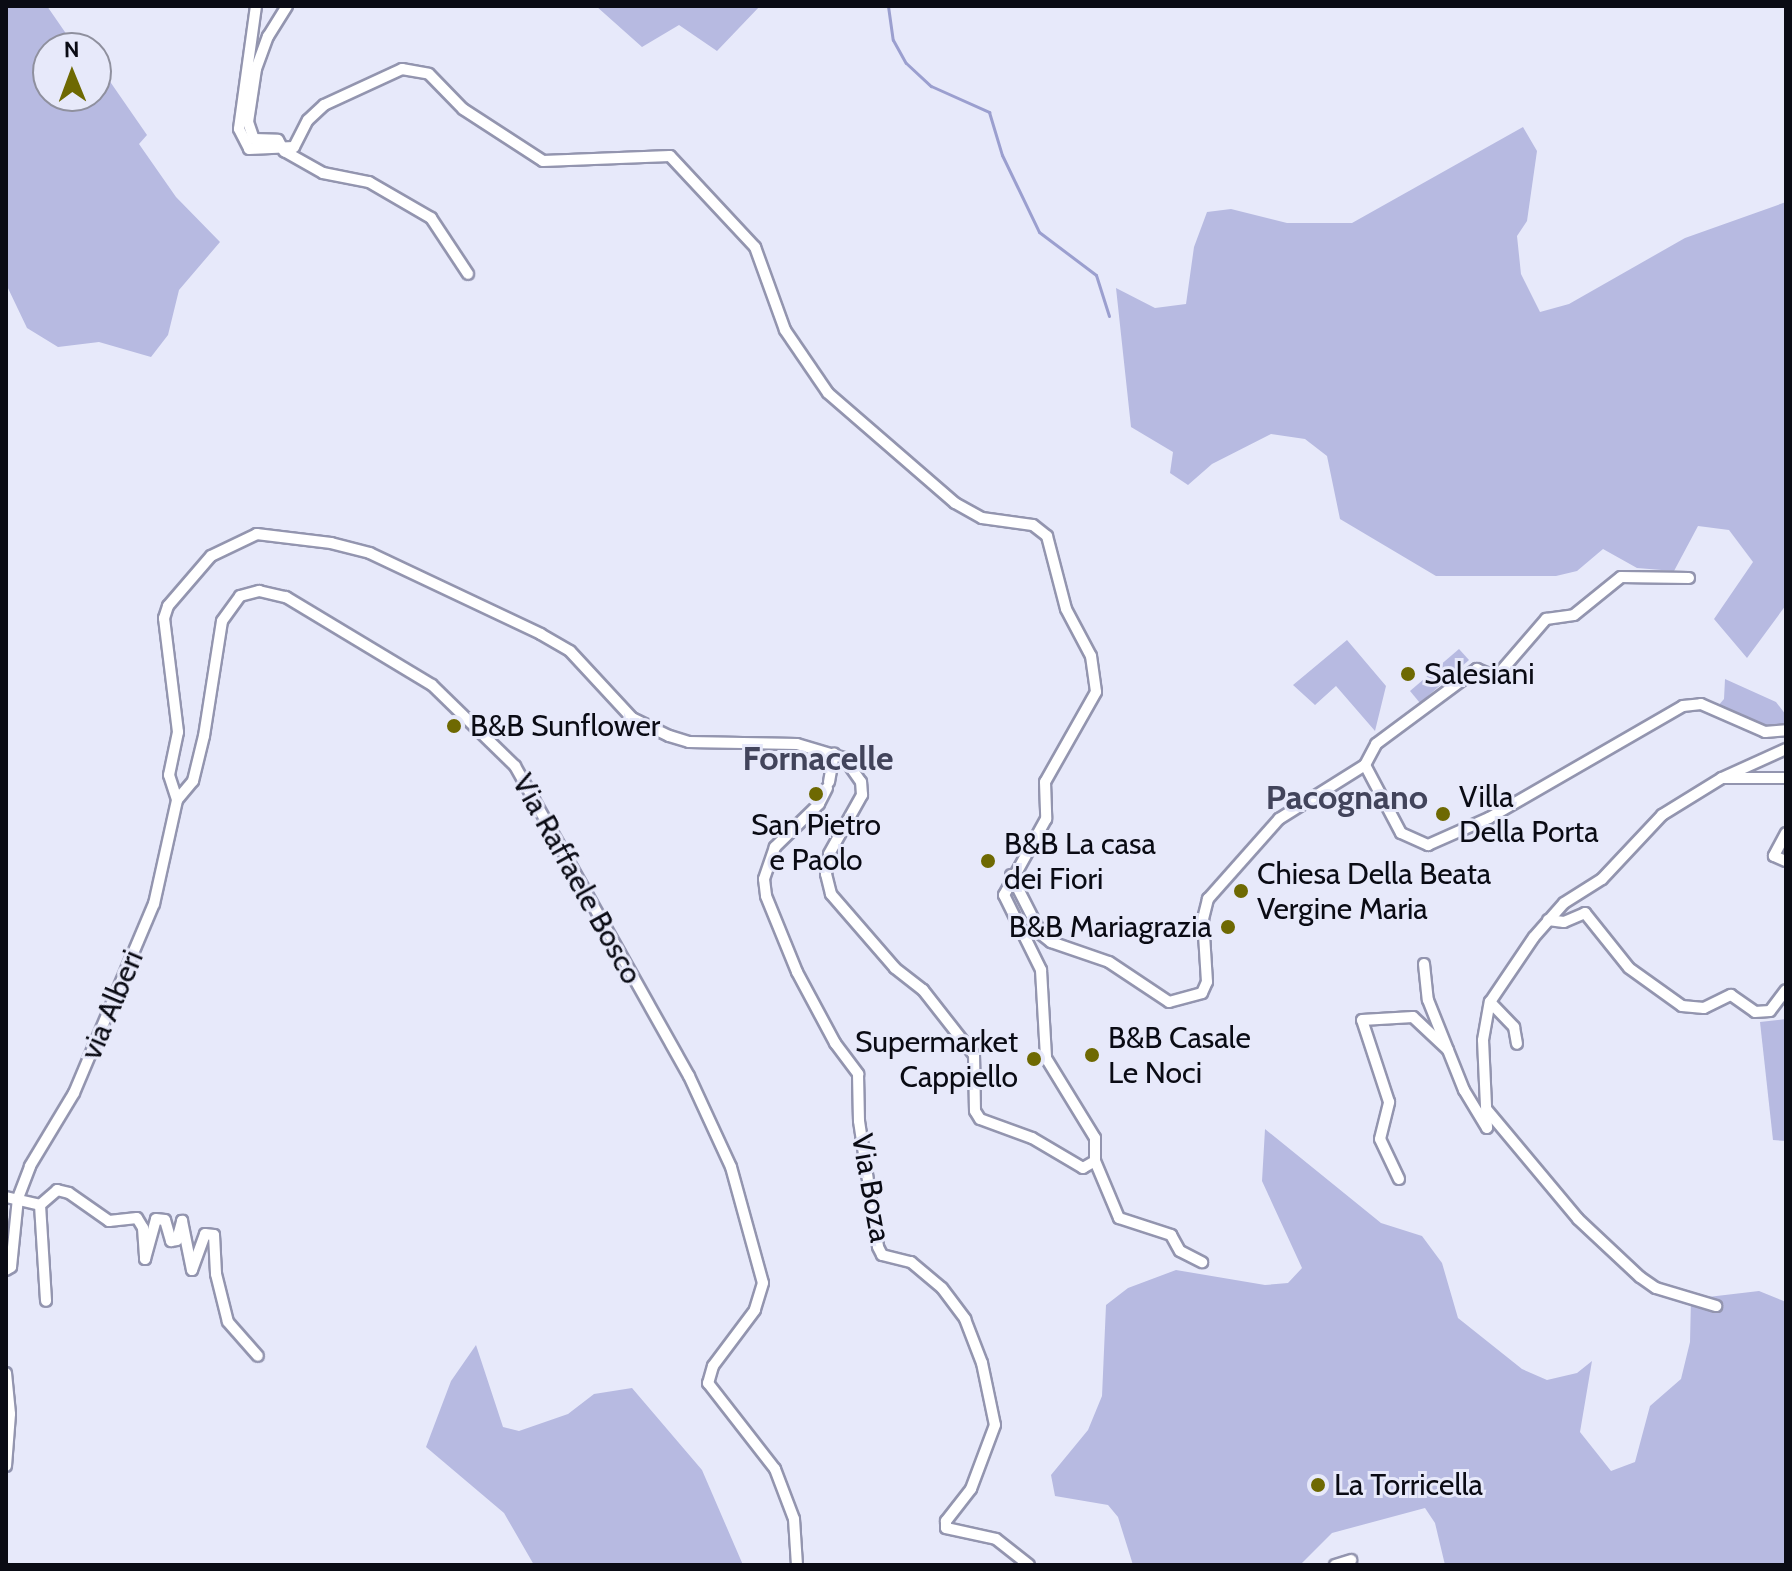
<!DOCTYPE html>
<style>
body{margin:0}
#map{position:relative;width:1792px;height:1571px;overflow:hidden;background:#e7e9fa;font-family:Cabin,sans-serif}
div>[style]{position:absolute}
[style*='--x']{left:calc(var(--x)*1px);top:calc(var(--y)*1px);width:calc(var(--w)*1px);rotate:calc(var(--a)*1deg)}
.green>*{inset:0;background:#b7bae1}
.stream>*{height:3px;margin:-1.5px;padding:0 1.5px;transform-origin:1.5px;border-radius:1.5px;background:#9b9fcf}
.roads{filter:drop-shadow(2px 0 #9395af) drop-shadow(-2px 0 #9395af) drop-shadow(0 2px #9395af) drop-shadow(0 -2px #9395af)}
.minor>*{height:10px;margin:-5px;padding:0 5px;transform-origin:5px;border-radius:5px;background:#fff}
.dots>*{width:22px;height:22px;translate:-50% -50%;box-sizing:border-box;border:4px solid #e7e9fa;border-radius:50%}
span{translate:-50% -50%;white-space:nowrap;text-align:center;line-height:1.15;-webkit-text-stroke:6px #e7e9fa;paint-order:stroke}
.poi-label{font-size:30px;color:#0a0b14}
.left{translate:0 -50%;text-align:left}
.right{translate:-100% -50%;text-align:right}
.street-label{font-size:30px;color:#0a0b14}
.quarter-label{font-size:34px;color:#42445b;font-weight:700}
.frame{position:absolute;inset:0;border:8px solid #0a0b14;pointer-events:none}
.north{position:absolute;left:32px;top:32px;width:80px;height:80px;box-sizing:border-box;background:#e7e9fa;border:2px solid #8f909e;border-radius:50%;rotate:359deg;font-size:22px;font-weight:700;line-height:32px;text-align:center;color:#0a0b14}
.north::after{content:'';display:block;margin:auto;width:28px;height:36px;background:#6e6902;clip-path:polygon(50% 0,100% 100%,50% 72%,0 100%)}
</style>
<div id="map">
<div class="green">
<i style="clip-path:polygon(6px 6px,47px 6px,76px 48px,48px 48px,48px 96px,96px 96px,96px 65px,102px 70px,147px 135px,139px 144px,176px 197px,220px 242px,179px 290px,168px 335px,151px 357px,99px 342px,58px 347px,27px 328px,6px 284px)"></i>
<i style="clip-path:polygon(596px 6px,760px 6px,717px 51px,679px 25px,642px 47px)"></i>
<i style="clip-path:polygon(1523px 127px,1537px 151px,1527px 221px,1517px 236px,1521px 274px,1540px 312px,1569px 304px,1685px 238px,1786px 202px,1786px 605px,1747px 658px,1714px 619px,1753px 562px,1729px 530px,1698px 526px,1674px 571px,1637px 568px,1603px 549px,1577px 571px,1556px 576px,1436px 576px,1340px 519px,1327px 456px,1305px 439px,1271px 434px,1212px 464px,1188px 485px,1170px 473px,1173px 452px,1131px 427px,1116px 288px,1155px 308px,1186px 304px,1194px 247px,1207px 212px,1231px 209px,1287px 223px,1352px 223px)"></i>
<i style="clip-path:polygon(1347px 640px,1386px 686px,1375px 731px,1336px 686px,1315px 705px,1293px 685px)"></i>
<i style="clip-path:polygon(1459px 649px,1469px 660px,1420px 703px,1410px 691px)"></i>
<i style="clip-path:polygon(1725px 679px,1776px 702px,1786px 715px,1786px 726px,1765px 729px,1717px 707px,1724px 699px)"></i>
<i style="clip-path:polygon(1786px 1019px,1786px 1141px,1773px 1140px,1760px 1022px)"></i>
<i style="clip-path:polygon(1265px 1129px,1381px 1223px,1422px 1236px,1442px 1263px,1458px 1318px,1522px 1369px,1547px 1380px,1577px 1373px,1592px 1361px,1580px 1432px,1611px 1471px,1635px 1462px,1650px 1406px,1681px 1379px,1690px 1342px,1691px 1299px,1759px 1291px,1786px 1302px,1786px 1565px,1445px 1565px,1435px 1523px,1425px 1508px,1332px 1533px,1300px 1565px,1133px 1565px,1118px 1517px,1108px 1505px,1055px 1496px,1051px 1475px,1088px 1430px,1102px 1396px,1106px 1305px,1128px 1288px,1176px 1270px,1265px 1285px,1288px 1283px,1302px 1268px,1262px 1181px)"></i>
<i style="clip-path:polygon(476px 1345px,503px 1427px,519px 1431px,568px 1414px,594px 1394px,632px 1388px,702px 1470px,743px 1565px,534px 1565px,504px 1513px,426px 1447px,451px 1381px)"></i>
</div>
<div class="stream">
<i style="--x:888;--y:6;--w:34;--a:82"></i>
<i style="--x:893;--y:40;--w:26;--a:61"></i>
<i style="--x:906;--y:63;--w:34;--a:43"></i>
<i style="--x:931;--y:86;--w:64;--a:24.1"></i>
<i style="--x:989;--y:112;--w:45;--a:73.2"></i>
<i style="--x:1002;--y:155;--w:85;--a:64.3"></i>
<i style="--x:1039;--y:232;--w:71;--a:37"></i>
<i style="--x:1096;--y:275;--w:43;--a:72.4"></i>
</div>
<div class="roads">
<div class="minor">
<i style="--x:256;--y:6;--w:124;--a:97.9"></i>
<i style="--x:239;--y:129;--w:22;--a:63"></i>
<i style="--x:249;--y:149;--w:45;--a:-2.5"></i>
<i style="--x:294;--y:147;--w:30;--a:-63"></i>
<i style="--x:308;--y:120;--w:22;--a:-43"></i>
<i style="--x:324;--y:105;--w:86;--a:-24.8"></i>
<i style="--x:402;--y:69;--w:27;--a:10"></i>
<i style="--x:429;--y:74;--w:49;--a:45.8"></i>
<i style="--x:463;--y:109;--w:95;--a:33"></i>
<i style="--x:543;--y:161;--w:127;--a:-2.3"></i>
<i style="--x:670;--y:156;--w:125;--a:47"></i>
<i style="--x:755;--y:247;--w:88;--a:70.1"></i>
<i style="--x:785;--y:330;--w:76;--a:55.7"></i>
<i style="--x:828;--y:393;--w:168;--a:40.9"></i>
<i style="--x:955;--y:503;--w:31;--a:29"></i>
<i style="--x:982;--y:518;--w:51;--a:7.8"></i>
<i style="--x:1033;--y:525;--w:18;--a:38"></i>
<i style="--x:1047;--y:536;--w:75;--a:75.4"></i>
<i style="--x:1066;--y:609;--w:53;--a:62"></i>
<i style="--x:1091;--y:656;--w:36;--a:82"></i>
<i style="--x:1096;--y:692;--w:103;--a:119.5"></i>
<i style="--x:1045;--y:782;--w:37;--a:88"></i>
<i style="--x:1046;--y:819;--w:87;--a:118.9"></i>
<i style="--x:1004;--y:895;--w:84;--a:63.7"></i>
<i style="--x:1041;--y:970;--w:88;--a:86.7"></i>
<i style="--x:1046;--y:1058;--w:94;--a:58.5"></i>
<i style="--x:1095;--y:1138;--w:23;--a:90"></i>
<i style="--x:1095;--y:1161;--w:14;--a:150"></i>
<i style="--x:1083;--y:1168;--w:59;--a:-149.5"></i>
<i style="--x:1032;--y:1138;--w:55;--a:-159.9"></i>
<i style="--x:980;--y:1119;--w:9;--a:-122"></i>
<i style="--x:975;--y:1111;--w:56;--a:-91"></i>
<i style="--x:974;--y:1055;--w:83;--a:-128.1"></i>
<i style="--x:923;--y:990;--w:36;--a:-142"></i>
<i style="--x:895;--y:968;--w:98;--a:-130.9"></i>
<i style="--x:831;--y:894;--w:21;--a:-104"></i>
<i style="--x:826;--y:874;--w:20;--a:-81"></i>
<i style="--x:829;--y:854;--w:68;--a:-60.8"></i>
<i style="--x:862;--y:795;--w:13;--a:-94"></i>
<i style="--x:861;--y:782;--w:29;--a:-125"></i>
<i style="--x:844;--y:758;--w:49;--a:-163.4"></i>
<i style="--x:797;--y:744;--w:108;--a:-178.9"></i>
<i style="--x:689;--y:742;--w:21;--a:-163"></i>
<i style="--x:669;--y:736;--w:41;--a:-154.1"></i>
<i style="--x:632;--y:718;--w:91;--a:-132.8"></i>
<i style="--x:570;--y:651;--w:34;--a:-150"></i>
<i style="--x:541;--y:634;--w:189;--a:-154.7"></i>
<i style="--x:370;--y:553;--w:40;--a:-165.6"></i>
<i style="--x:331;--y:543;--w:75;--a:-173.1"></i>
<i style="--x:257;--y:534;--w:51;--a:154.4"></i>
<i style="--x:211;--y:556;--w:66;--a:130.7"></i>
<i style="--x:168;--y:606;--w:13;--a:108"></i>
<i style="--x:164;--y:618;--w:115;--a:83"></i>
<i style="--x:178;--y:732;--w:44;--a:101.8"></i>
<i style="--x:169;--y:775;--w:26;--a:72"></i>
<i style="--x:177;--y:800;--w:25;--a:-50"></i>
<i style="--x:193;--y:781;--w:46;--a:-76.3"></i>
<i style="--x:204;--y:736;--w:116;--a:-81.1"></i>
<i style="--x:222;--y:621;--w:31;--a:-54"></i>
<i style="--x:240;--y:596;--w:20;--a:-15"></i>
<i style="--x:259;--y:591;--w:28;--a:13"></i>
<i style="--x:286;--y:597;--w:170;--a:31.1"></i>
<i style="--x:432;--y:685;--w:116;--a:44.3"></i>
<i style="--x:515;--y:766;--w:355;--a:60.7"></i>
<i style="--x:689;--y:1076;--w:100;--a:65.2"></i>
<i style="--x:731;--y:1167;--w:120;--a:74.6"></i>
<i style="--x:763;--y:1283;--w:28;--a:107"></i>
<i style="--x:755;--y:1310;--w:70;--a:126.9"></i>
<i style="--x:713;--y:1366;--w:18;--a:106"></i>
<i style="--x:708;--y:1383;--w:109;--a:52.1"></i>
<i style="--x:775;--y:1469;--w:53;--a:69.2"></i>
<i style="--x:794;--y:1519;--w:46;--a:86.3"></i>
<i style="--x:287;--y:6;--w:36;--a:122"></i>
<i style="--x:268;--y:36;--w:35;--a:110"></i>
<i style="--x:256;--y:69;--w:54;--a:98.6"></i>
<i style="--x:248;--y:122;--w:18;--a:71"></i>
<i style="--x:254;--y:139;--w:24;--a:2"></i>
<i style="--x:278;--y:140;--w:13;--a:61"></i>
<i style="--x:284;--y:151;--w:45;--a:29.4"></i>
<i style="--x:323;--y:173;--w:47;--a:11.1"></i>
<i style="--x:369;--y:182;--w:72;--a:30.1"></i>
<i style="--x:431;--y:218;--w:67;--a:56.5"></i>
<i style="--x:1365;--y:765;--w:77;--a:62.1"></i>
<i style="--x:1401;--y:833;--w:30;--a:24"></i>
<i style="--x:1428;--y:845;--w:67;--a:-23.9"></i>
<i style="--x:1489;--y:818;--w:224;--a:-30"></i>
<i style="--x:1683;--y:706;--w:18;--a:-6"></i>
<i style="--x:1701;--y:704;--w:70;--a:23.6"></i>
<i style="--x:1765;--y:732;--w:21;--a:-5"></i>
<i style="--x:1722;--y:778;--w:64;--a:0"></i>
<i style="--x:829;--y:782;--w:29;--a:-80"></i>
<i style="--x:827;--y:788;--w:18;--a:117"></i>
<i style="--x:819;--y:804;--w:62;--a:135.7"></i>
<i style="--x:775;--y:847;--w:34;--a:109"></i>
<i style="--x:764;--y:879;--w:17;--a:83"></i>
<i style="--x:766;--y:896;--w:82;--a:67.8"></i>
<i style="--x:797;--y:972;--w:81;--a:61.8"></i>
<i style="--x:835;--y:1043;--w:39;--a:53"></i>
<i style="--x:858;--y:1074;--w:47;--a:88.8"></i>
<i style="--x:859;--y:1121;--w:127;--a:81.4"></i>
<i style="--x:878;--y:1247;--w:9;--a:63"></i>
<i style="--x:882;--y:1255;--w:30;--a:14"></i>
<i style="--x:911;--y:1262;--w:40;--a:40"></i>
<i style="--x:942;--y:1288;--w:39;--a:53"></i>
<i style="--x:965;--y:1319;--w:47;--a:68.9"></i>
<i style="--x:982;--y:1363;--w:63;--a:78.2"></i>
<i style="--x:995;--y:1425;--w:68;--a:110.6"></i>
<i style="--x:971;--y:1489;--w:41;--a:128"></i>
<i style="--x:946;--y:1521;--w:7;--a:90"></i>
<i style="--x:946;--y:1528;--w:51;--a:12.4"></i>
<i style="--x:996;--y:1539;--w:42;--a:38.2"></i>
<i style="--x:1786;--y:833;--w:26;--a:118"></i>
<i style="--x:1774;--y:856;--w:13;--a:23"></i>
<i style="--x:1011;--y:875;--w:66;--a:63"></i>
<i style="--x:1041;--y:934;--w:13;--a:39"></i>
<i style="--x:1051;--y:942;--w:61;--a:19"></i>
<i style="--x:1109;--y:962;--w:72;--a:33.7"></i>
<i style="--x:1169;--y:1002;--w:34;--a:-15"></i>
<i style="--x:1202;--y:993;--w:12;--a:-66"></i>
<i style="--x:1207;--y:982;--w:63;--a:-93.6"></i>
<i style="--x:1203;--y:919;--w:21;--a:-76"></i>
<i style="--x:1208;--y:899;--w:107;--a:-48.4"></i>
<i style="--x:1279;--y:819;--w:102;--a:-32.1"></i>
<i style="--x:1365;--y:765;--w:24;--a:-62"></i>
<i style="--x:1376;--y:744;--w:126;--a:-36.6"></i>
<i style="--x:1477;--y:669;--w:21;--a:23"></i>
<i style="--x:1496;--y:677;--w:77;--a:-49.2"></i>
<i style="--x:1546;--y:619;--w:28;--a:-8"></i>
<i style="--x:1574;--y:615;--w:60;--a:-39"></i>
<i style="--x:1621;--y:577;--w:68;--a:0.8"></i>
<i style="--x:1548;--y:920;--w:16;--a:7"></i>
<i style="--x:1564;--y:922;--w:23;--a:-23"></i>
<i style="--x:1585;--y:913;--w:70;--a:51.3"></i>
<i style="--x:1629;--y:968;--w:65;--a:35.6"></i>
<i style="--x:1682;--y:1006;--w:22;--a:5"></i>
<i style="--x:1704;--y:1008;--w:30;--a:-26"></i>
<i style="--x:1731;--y:995;--w:29;--a:35"></i>
<i style="--x:1755;--y:1012;--w:15;--a:-4"></i>
<i style="--x:1770;--y:1011;--w:26;--a:-53"></i>
<i style="--x:1424;--y:964;--w:36;--a:84"></i>
<i style="--x:1428;--y:1000;--w:97;--a:68.2"></i>
<i style="--x:1464;--y:1090;--w:44;--a:58.8"></i>
<i style="--x:1487;--y:1128;--w:88;--a:-92.6"></i>
<i style="--x:1483;--y:1040;--w:39;--a:-80"></i>
<i style="--x:1490;--y:1002;--w:78;--a:-55.9"></i>
<i style="--x:1534;--y:937;--w:45;--a:-48.6"></i>
<i style="--x:1564;--y:903;--w:45;--a:-32.3"></i>
<i style="--x:1602;--y:879;--w:88;--a:-46.8"></i>
<i style="--x:1662;--y:815;--w:70;--a:-31.7"></i>
<i style="--x:1722;--y:778;--w:70;--a:-24.4"></i>
<i style="--x:1490;--y:1002;--w:35;--a:46"></i>
<i style="--x:1514;--y:1027;--w:17;--a:80"></i>
<i style="--x:1487;--y:1110;--w:142;--a:50.1"></i>
<i style="--x:1578;--y:1219;--w:85;--a:43.1"></i>
<i style="--x:1640;--y:1277;--w:19;--a:35"></i>
<i style="--x:1656;--y:1288;--w:63;--a:16.7"></i>
<i style="--x:1095;--y:1161;--w:62;--a:67.2"></i>
<i style="--x:1119;--y:1218;--w:55;--a:18.1"></i>
<i style="--x:1171;--y:1235;--w:18;--a:61"></i>
<i style="--x:1180;--y:1251;--w:25;--a:27"></i>
<i style="--x:1399;--y:1179;--w:44;--a:-115.4"></i>
<i style="--x:1380;--y:1139;--w:38;--a:-76"></i>
<i style="--x:1389;--y:1102;--w:86;--a:-108.2"></i>
<i style="--x:1362;--y:1020;--w:51;--a:-3.4"></i>
<i style="--x:1413;--y:1017;--w:48;--a:43.3"></i>
<i style="--x:6;--y:1197;--w:35;--a:13"></i>
<i style="--x:40;--y:1205;--w:96;--a:86.4"></i>
<i style="--x:40;--y:1205;--w:23;--a:-41"></i>
<i style="--x:57;--y:1190;--w:12;--a:14"></i>
<i style="--x:69;--y:1193;--w:49;--a:35"></i>
<i style="--x:109;--y:1221;--w:28;--a:-6"></i>
<i style="--x:137;--y:1218;--w:12;--a:59"></i>
<i style="--x:143;--y:1228;--w:31;--a:86"></i>
<i style="--x:145;--y:1259;--w:41;--a:-74.6"></i>
<i style="--x:156;--y:1219;--w:9;--a:6"></i>
<i style="--x:165;--y:1220;--w:22;--a:74"></i>
<i style="--x:171;--y:1241;--w:6;--a:-9"></i>
<i style="--x:177;--y:1240;--w:20;--a:-75"></i>
<i style="--x:182;--y:1221;--w:50;--a:78.5"></i>
<i style="--x:192;--y:1270;--w:38;--a:-70"></i>
<i style="--x:205;--y:1234;--w:9;--a:6"></i>
<i style="--x:214;--y:1235;--w:39;--a:87"></i>
<i style="--x:216;--y:1274;--w:49;--a:76"></i>
<i style="--x:228;--y:1322;--w:45;--a:48.6"></i>
<i style="--x:6;--y:1270;--w:6;--a:-31"></i>
<i style="--x:11;--y:1267;--w:69;--a:-84.2"></i>
<i style="--x:18;--y:1198;--w:34;--a:-69"></i>
<i style="--x:30;--y:1166;--w:85;--a:-58.9"></i>
<i style="--x:74;--y:1093;--w:205;--a:-67.1"></i>
<i style="--x:154;--y:904;--w:107;--a:-77.5"></i>
<i style="--x:6;--y:1373;--w:41;--a:84.4"></i>
<i style="--x:10;--y:1414;--w:52;--a:94.4"></i>
<i style="--x:1335;--y:1565;--w:17;--a:-17"></i>
</div>
</div>
<div class="dots">
<i style="left:1408px;top:674px;background:#6e6902"></i>
<i style="left:454px;top:726px;background:#6e6902"></i>
<i style="left:816px;top:794px;background:#6e6902"></i>
<i style="left:1443px;top:814px;background:#6e6902"></i>
<i style="left:988px;top:861px;background:#6e6902"></i>
<i style="left:1241px;top:891px;background:#6e6902"></i>
<i style="left:1228px;top:927px;background:#6e6902"></i>
<i style="left:1092px;top:1055px;background:#6e6902"></i>
<i style="left:1034px;top:1059px;background:#6e6902"></i>
<i style="left:1318px;top:1485px;background:#6e6902"></i>
</div>
<div class="poi-label">
<span class="left" style="left:1424px;top:674px">Salesiani</span>
<span class="left" style="left:470px;top:726px">B&amp;B Sunflower</span>
<span class="left" style="left:1459px;top:814px">Villa<br>Della Porta</span>
<span style="left:816px;top:842px">San Pietro<br>e Paolo</span>
<span class="left" style="left:1004px;top:861px">B&amp;B La casa<br>dei Fiori</span>
<span class="left" style="left:1257px;top:891px">Chiesa Della Beata<br>Vergine Maria</span>
<span class="right" style="left:1212px;top:927px">B&amp;B Mariagrazia</span>
<span class="left" style="left:1108px;top:1055px">B&amp;B Casale<br>Le Noci</span>
<span class="right" style="left:1018px;top:1059px">Supermarket<br>Cappiello</span>
<span class="left" style="left:1334px;top:1485px">La Torricella</span>
</div>
<div class="street-label">
<span style="left:577px;top:879px;rotate:61deg">Via Raffaele Bosco</span>
<span style="left:112px;top:1005px;rotate:-67deg">via Alberi</span>
<span style="left:871px;top:1188px;rotate:80deg">Via Boza</span>
</div>
<div class="quarter-label">
<span style="left:818px;top:759px">Fornacelle</span>
<span style="left:1347px;top:798px">Pacognano</span>
</div>
<div class="frame"></div>
<div class="north">N</div>
</div>
